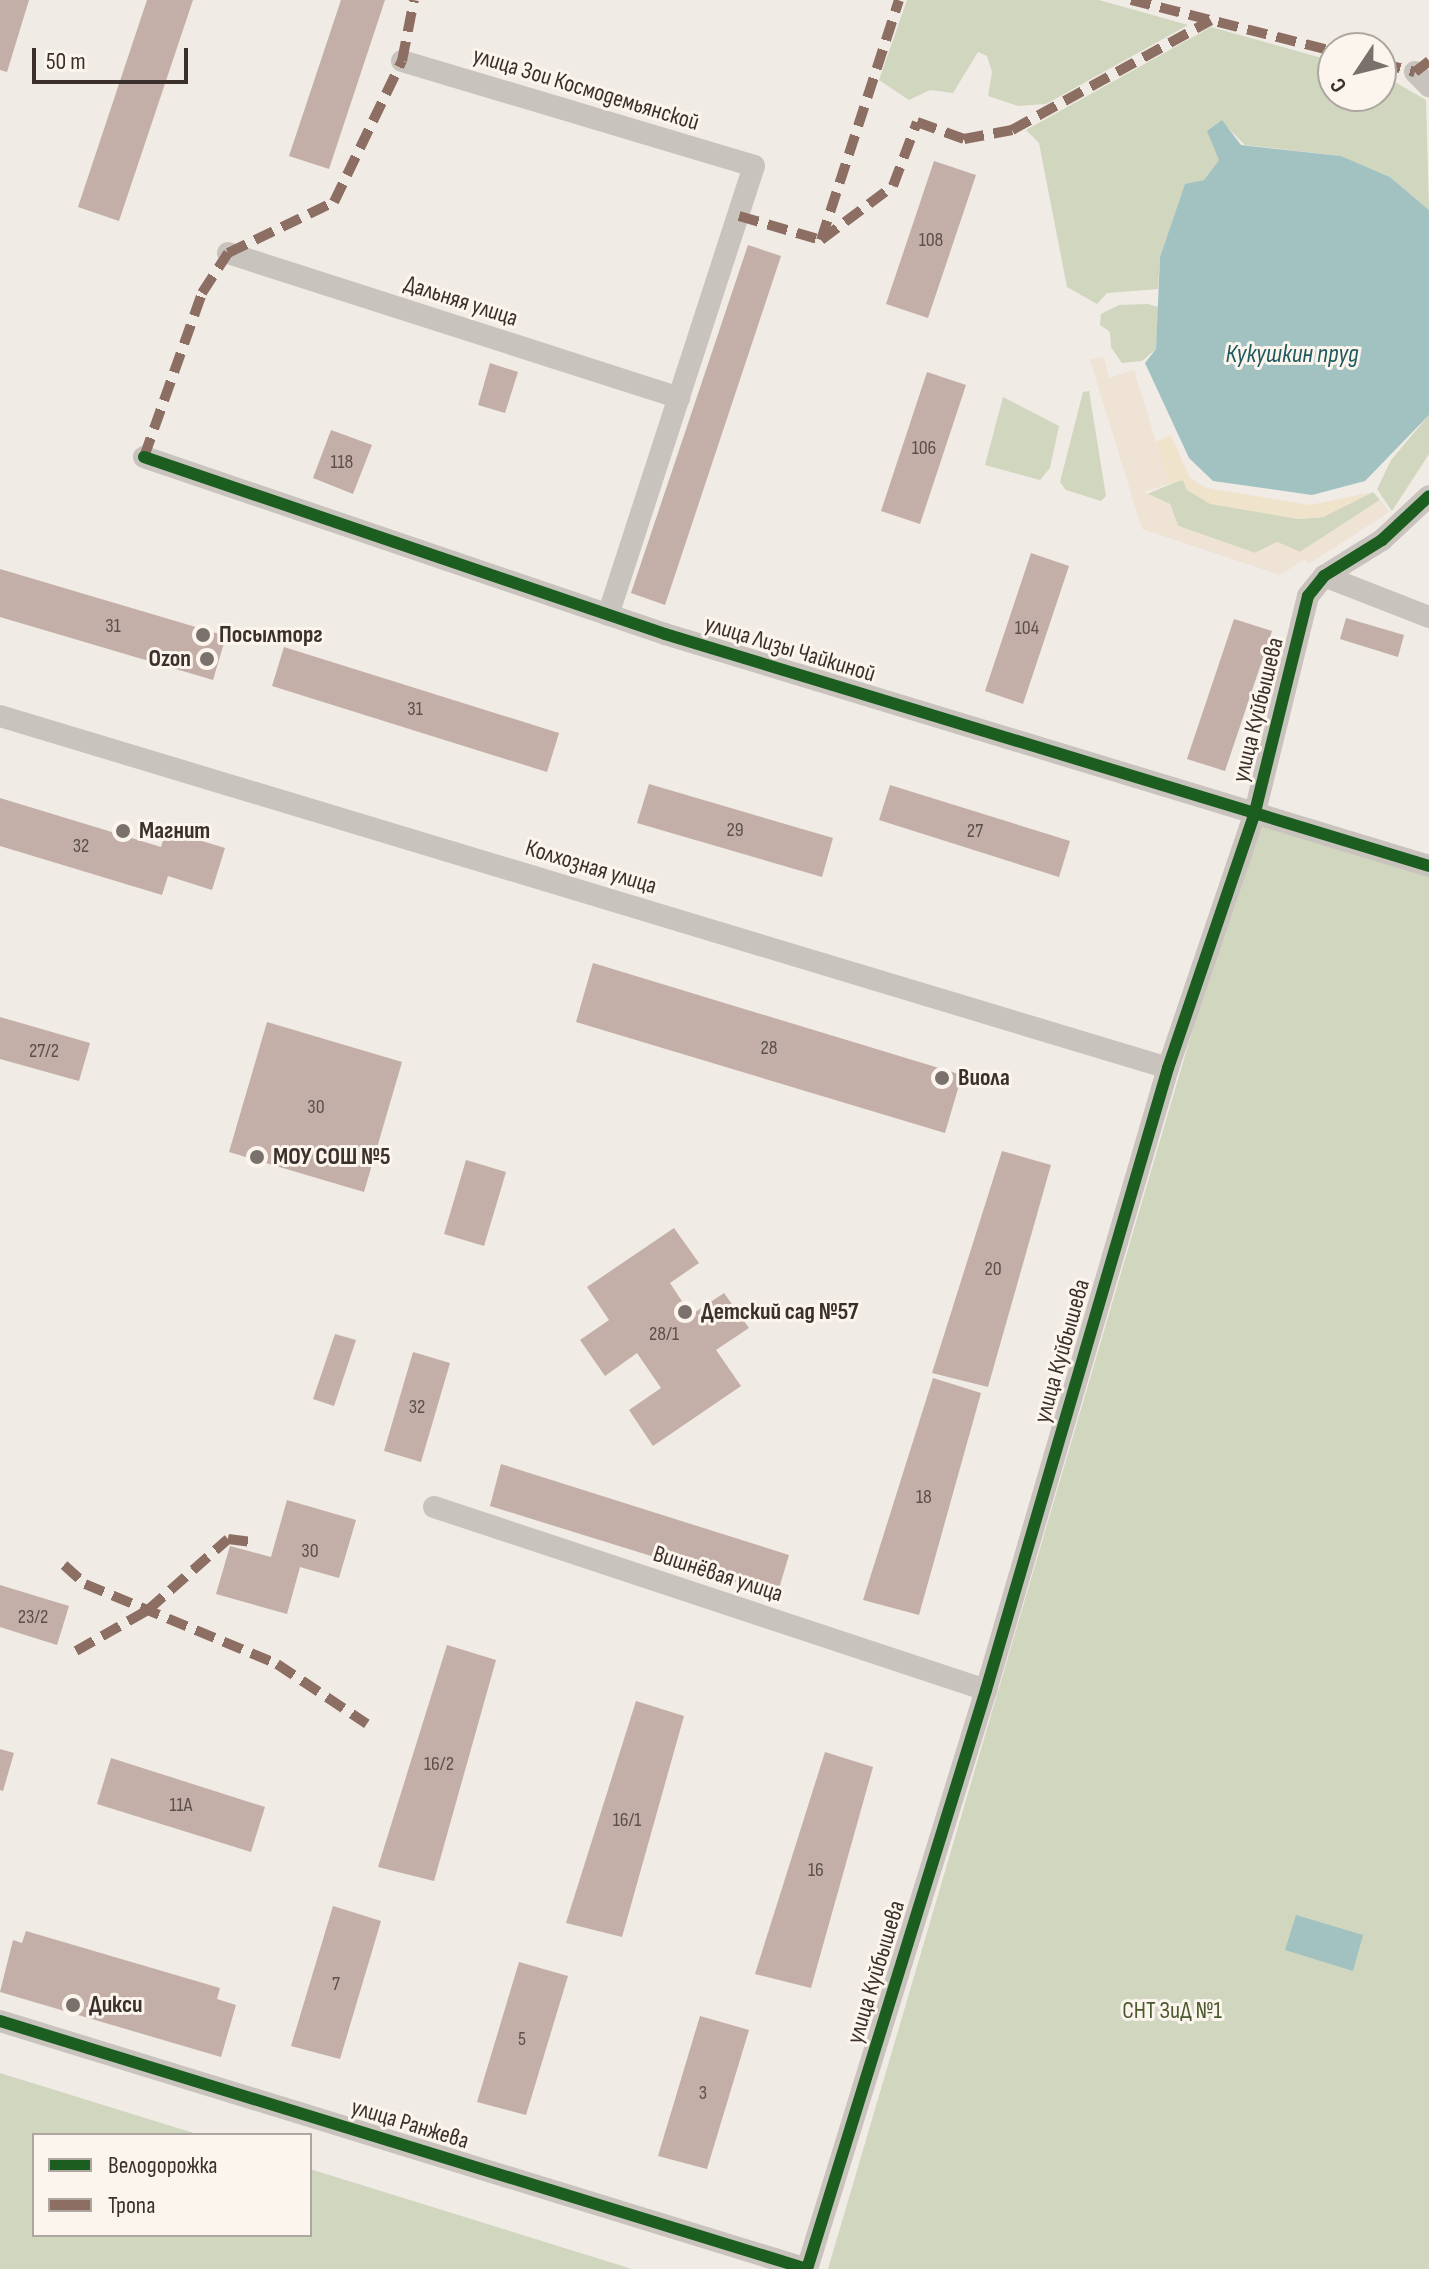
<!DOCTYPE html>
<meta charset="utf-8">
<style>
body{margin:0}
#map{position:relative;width:1429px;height:2269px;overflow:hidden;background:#f0ebe5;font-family:"Sofia Sans Condensed",sans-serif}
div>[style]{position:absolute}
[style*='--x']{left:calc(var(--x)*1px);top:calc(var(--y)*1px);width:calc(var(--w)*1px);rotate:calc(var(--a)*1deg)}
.green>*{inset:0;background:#d1d6bf}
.sand>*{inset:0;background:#efe3cc}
.plaza>*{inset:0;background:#eee3d5}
.water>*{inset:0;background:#a1c2c1}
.building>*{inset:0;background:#c3afa7}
.street>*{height:22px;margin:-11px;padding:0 11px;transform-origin:11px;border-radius:11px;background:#c9c3be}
.quiet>*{height:10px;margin-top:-5px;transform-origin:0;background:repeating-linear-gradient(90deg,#8d6e63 0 20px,transparent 0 30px)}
.cycleway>*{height:12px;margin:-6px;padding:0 6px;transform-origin:6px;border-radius:6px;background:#1b5e20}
.dots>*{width:22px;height:22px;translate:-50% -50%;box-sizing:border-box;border:4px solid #fbf5ee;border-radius:50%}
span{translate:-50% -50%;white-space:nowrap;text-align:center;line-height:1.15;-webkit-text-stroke:6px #fbf5ee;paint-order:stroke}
.number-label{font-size:20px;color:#5d504a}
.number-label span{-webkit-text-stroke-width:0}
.street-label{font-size:24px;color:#3b302b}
.poi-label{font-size:24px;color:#3b302b;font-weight:700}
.left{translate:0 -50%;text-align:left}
.right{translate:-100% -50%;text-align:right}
.park-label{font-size:24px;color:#4a5a2e}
.water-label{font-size:26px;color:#1f5a5e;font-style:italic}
.legend{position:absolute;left:32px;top:2133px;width:280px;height:104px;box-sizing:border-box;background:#fbf5ee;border:2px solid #aea6a0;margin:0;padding:10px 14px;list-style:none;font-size:24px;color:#3b302b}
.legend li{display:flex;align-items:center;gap:16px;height:40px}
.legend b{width:40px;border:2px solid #aea6a0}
.north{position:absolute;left:1317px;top:32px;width:80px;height:80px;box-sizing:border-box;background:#fbf5ee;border:2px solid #aea6a0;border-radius:50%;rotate:235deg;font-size:22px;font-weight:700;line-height:32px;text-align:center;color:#3b302b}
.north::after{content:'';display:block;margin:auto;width:28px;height:36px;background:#7a716c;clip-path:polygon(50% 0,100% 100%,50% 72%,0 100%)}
.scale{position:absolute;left:32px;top:48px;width:156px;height:36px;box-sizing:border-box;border:4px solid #3b302b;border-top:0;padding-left:10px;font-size:24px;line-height:28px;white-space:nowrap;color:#3b302b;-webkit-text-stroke:6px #fbf5ee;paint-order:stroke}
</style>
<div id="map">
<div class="green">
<i style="clip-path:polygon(907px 0,1099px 0,1188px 25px,1046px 104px,1018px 106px,988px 96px,992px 72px,987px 56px,978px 52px,953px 93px,930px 90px,909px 100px,879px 80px)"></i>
<i style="clip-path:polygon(1211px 27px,1333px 61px,1333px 96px,1381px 96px,1381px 74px,1426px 100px,1429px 210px,1390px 177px,1341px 156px,1245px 145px,1221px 121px,1219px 160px,1204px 180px,1185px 185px,1160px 257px,1158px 289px,1107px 293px,1097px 304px,1067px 287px,1039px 143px,1026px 130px)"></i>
<i style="clip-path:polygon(1148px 304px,1158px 307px,1156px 349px,1142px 361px,1122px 363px,1111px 347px,1110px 332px,1100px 325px,1101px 314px,1119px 305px)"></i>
<i style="clip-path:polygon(1089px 391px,1106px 496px,1101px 501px,1066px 490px,1060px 482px,1083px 392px)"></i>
<i style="clip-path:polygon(1003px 397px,1059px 426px,1050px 468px,1040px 480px,985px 465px)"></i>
<i style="clip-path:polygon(1429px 415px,1429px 454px,1392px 511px,1377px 489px,1391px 460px)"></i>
<i style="clip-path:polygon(1183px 479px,1187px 490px,1298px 519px,1323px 517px,1373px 492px,1380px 500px,1300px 552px,1277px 542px,1255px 553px,1178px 526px,1170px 504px,1145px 495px)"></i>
<i style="clip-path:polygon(1254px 821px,1429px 876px,1429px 2269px,828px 2269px)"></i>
<i style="clip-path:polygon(0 2073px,200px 2135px,34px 2135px,34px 2235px,310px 2235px,310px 2169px,632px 2269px,0 2269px)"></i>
</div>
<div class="sand">
<i style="clip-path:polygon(1171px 435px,1190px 478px,1206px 488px,1310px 505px,1373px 492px,1323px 517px,1298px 519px,1210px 504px,1187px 490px,1183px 480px,1169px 484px,1156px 442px)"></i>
</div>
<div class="plaza">
<i style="clip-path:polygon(1104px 357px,1109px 378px,1134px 370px,1169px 484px,1144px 492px,1170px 504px,1178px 526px,1255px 553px,1277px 542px,1300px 552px,1380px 500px,1389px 512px,1309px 564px,1305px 559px,1280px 575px,1142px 529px,1090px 360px)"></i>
</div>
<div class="water">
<i style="clip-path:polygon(1222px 120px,1241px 145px,1341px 156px,1390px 177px,1429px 210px,1429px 415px,1365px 481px,1312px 495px,1213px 481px,1189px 458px,1145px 363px,1156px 349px,1160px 257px,1185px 184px,1204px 180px,1219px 160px,1207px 131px)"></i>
<i style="clip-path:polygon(1296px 1915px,1363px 1935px,1353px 1971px,1285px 1950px)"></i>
</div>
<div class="building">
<i style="clip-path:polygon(0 0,29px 0,7px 72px,0 70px)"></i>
<i style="clip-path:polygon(147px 0,193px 0,119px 221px,78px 207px)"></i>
<i style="clip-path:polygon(341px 0,385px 0,329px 169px,289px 156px)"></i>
<i style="clip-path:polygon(934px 161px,976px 175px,928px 318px,886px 304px)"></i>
<i style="clip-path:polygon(748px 245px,781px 256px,665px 605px,631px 593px)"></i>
<i style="clip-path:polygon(490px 363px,518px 372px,505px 413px,478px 405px)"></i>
<i style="clip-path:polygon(927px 372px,966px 385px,920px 524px,881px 511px)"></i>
<i style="clip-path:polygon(331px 430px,372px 445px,353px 494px,313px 478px)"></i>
<i style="clip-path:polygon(1031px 553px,1069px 566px,1023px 704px,985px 691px)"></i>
<i style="clip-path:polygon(0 569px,226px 636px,213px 680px,0 617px)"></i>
<i style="clip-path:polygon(1346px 618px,1404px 635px,1398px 657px,1340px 639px)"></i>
<i style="clip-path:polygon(1234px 619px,1272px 631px,1225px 771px,1187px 759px)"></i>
<i style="clip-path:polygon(284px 647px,559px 733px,547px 772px,272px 686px)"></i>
<i style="clip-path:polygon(649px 784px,833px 838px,822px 877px,637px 823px)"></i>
<i style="clip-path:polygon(890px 785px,1070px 841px,1059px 877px,879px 820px)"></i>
<i style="clip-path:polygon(0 798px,161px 847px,166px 830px,225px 848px,212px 890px,168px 876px,162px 895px,0 846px)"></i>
<i style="clip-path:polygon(593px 963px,962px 1075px,945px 1133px,576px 1022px)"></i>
<i style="clip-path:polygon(0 1017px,90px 1043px,79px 1081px,0 1059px)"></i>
<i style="clip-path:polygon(267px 1022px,402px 1062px,364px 1192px,229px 1152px)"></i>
<i style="clip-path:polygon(1002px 1151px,1051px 1165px,988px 1387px,932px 1373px)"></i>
<i style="clip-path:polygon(466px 1160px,506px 1172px,484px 1246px,444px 1234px)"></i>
<i style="clip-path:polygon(674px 1228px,699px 1263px,670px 1283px,691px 1315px,724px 1293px,749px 1328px,716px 1350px,741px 1386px,653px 1446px,629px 1410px,661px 1388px,637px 1353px,605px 1376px,580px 1340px,609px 1320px,587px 1287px)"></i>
<i style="clip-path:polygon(335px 1334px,356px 1340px,334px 1406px,313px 1399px)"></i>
<i style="clip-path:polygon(413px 1352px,450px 1363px,421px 1462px,384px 1451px)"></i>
<i style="clip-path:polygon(933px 1378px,981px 1393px,919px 1615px,863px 1600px)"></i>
<i style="clip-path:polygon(501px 1464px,789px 1555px,777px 1595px,490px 1506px)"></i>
<i style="clip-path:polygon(287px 1500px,356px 1520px,339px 1578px,300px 1567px,287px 1614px,216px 1594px,230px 1546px,271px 1557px)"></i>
<i style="clip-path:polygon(0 1585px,69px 1606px,57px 1645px,0 1627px)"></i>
<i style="clip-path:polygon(447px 1645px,496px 1660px,434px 1881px,378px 1867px)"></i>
<i style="clip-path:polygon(636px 1701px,684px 1716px,622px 1937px,566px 1923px)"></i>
<i style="clip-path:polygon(0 1749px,14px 1753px,3px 1791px,0 1790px)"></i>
<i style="clip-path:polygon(825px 1752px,873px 1767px,811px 1988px,755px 1974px)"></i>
<i style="clip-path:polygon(111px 1758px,265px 1807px,251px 1852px,97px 1804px)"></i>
<i style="clip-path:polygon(333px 1906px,381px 1921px,340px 2059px,291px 2046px)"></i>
<i style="clip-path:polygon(26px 1931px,220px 1988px,217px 1999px,236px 2005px,221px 2057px,0 1992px,13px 1940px,22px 1943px)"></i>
<i style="clip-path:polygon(519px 1962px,568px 1976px,526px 2115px,477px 2102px)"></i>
<i style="clip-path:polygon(700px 2016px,749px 2030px,707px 2169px,658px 2156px)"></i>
</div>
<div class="street">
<i style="--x:402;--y:61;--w:367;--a:16.6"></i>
<i style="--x:754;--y:166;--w:472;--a:108"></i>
<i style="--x:1415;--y:72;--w:20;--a:45"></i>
<i style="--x:228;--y:253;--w:474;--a:17.8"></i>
<i style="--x:144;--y:457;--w:550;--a:18.76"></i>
<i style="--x:665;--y:634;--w:798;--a:16.89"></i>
<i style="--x:1324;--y:576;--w:113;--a:21.3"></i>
<i style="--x:0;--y:716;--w:1220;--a:16.77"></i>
<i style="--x:434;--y:1507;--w:582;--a:18.34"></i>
<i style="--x:0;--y:2021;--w:844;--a:17.08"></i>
<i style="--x:807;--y:2269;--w:606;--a:-72.82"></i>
<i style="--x:986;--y:1690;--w:648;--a:-73.69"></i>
<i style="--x:1168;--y:1068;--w:266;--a:-71.2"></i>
<i style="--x:1254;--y:816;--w:227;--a:-76.2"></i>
<i style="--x:1308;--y:596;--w:26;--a:-51"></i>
<i style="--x:1324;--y:576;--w:68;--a:-31.8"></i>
<i style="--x:1382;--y:540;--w:64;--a:-43.1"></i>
</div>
<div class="quiet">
<i style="--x:1131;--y:0;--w:208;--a:14.2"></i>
<i style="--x:1381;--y:63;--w:35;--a:15"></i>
<i style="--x:1415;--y:72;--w:18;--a:-38"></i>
<i style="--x:739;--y:216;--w:85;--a:16.3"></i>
<i style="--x:821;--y:240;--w:90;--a:-36.9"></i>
<i style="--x:893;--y:186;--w:68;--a:-69.4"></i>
<i style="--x:917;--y:122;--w:50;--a:19.9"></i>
<i style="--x:964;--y:139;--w:49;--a:-10.6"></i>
<i style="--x:1012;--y:130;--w:227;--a:-28.9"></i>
<i style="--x:821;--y:240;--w:252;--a:-72"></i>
<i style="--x:144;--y:457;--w:174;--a:-70.5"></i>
<i style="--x:202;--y:293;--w:48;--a:-57"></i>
<i style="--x:228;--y:253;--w:118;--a:-25.7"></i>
<i style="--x:334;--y:202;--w:157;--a:-64.3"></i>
<i style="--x:402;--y:61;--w:62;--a:-78.9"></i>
<i style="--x:64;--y:1565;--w:28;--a:42"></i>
<i style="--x:85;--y:1584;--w:208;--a:22.6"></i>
<i style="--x:277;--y:1664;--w:108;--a:33.7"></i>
<i style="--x:76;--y:1651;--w:83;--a:-29.7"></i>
<i style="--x:148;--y:1610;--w:107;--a:-41.6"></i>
<i style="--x:228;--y:1539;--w:26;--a:7"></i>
</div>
<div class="cycleway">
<i style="--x:144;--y:457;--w:550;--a:18.76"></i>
<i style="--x:665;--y:634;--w:798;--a:16.89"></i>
<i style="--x:0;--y:2021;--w:844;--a:17.08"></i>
<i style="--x:807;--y:2269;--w:606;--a:-72.82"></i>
<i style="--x:986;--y:1690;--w:648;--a:-73.69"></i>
<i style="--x:1168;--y:1068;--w:266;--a:-71.2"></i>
<i style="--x:1254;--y:816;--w:227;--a:-76.2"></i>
<i style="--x:1308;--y:596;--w:26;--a:-51"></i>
<i style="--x:1324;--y:576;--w:68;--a:-31.8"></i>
<i style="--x:1382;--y:540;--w:64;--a:-43.1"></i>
</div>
<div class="dots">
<i style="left:203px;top:635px;background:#7a716c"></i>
<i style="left:207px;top:659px;background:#7a716c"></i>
<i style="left:123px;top:831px;background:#7a716c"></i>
<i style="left:942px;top:1078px;background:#7a716c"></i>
<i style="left:257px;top:1157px;background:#7a716c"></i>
<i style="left:685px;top:1312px;background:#7a716c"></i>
<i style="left:73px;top:2005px;background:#7a716c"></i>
</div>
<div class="number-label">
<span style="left:931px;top:240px">108</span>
<span style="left:924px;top:448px">106</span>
<span style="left:342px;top:462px">118</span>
<span style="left:113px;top:626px">31</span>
<span style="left:1027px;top:628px">104</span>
<span style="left:415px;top:709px">31</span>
<span style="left:735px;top:830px">29</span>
<span style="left:975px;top:831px">27</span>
<span style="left:81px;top:846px">32</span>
<span style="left:769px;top:1048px">28</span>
<span style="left:44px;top:1051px">27/2</span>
<span style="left:316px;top:1107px">30</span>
<span style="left:993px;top:1269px">20</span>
<span style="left:664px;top:1334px">28/1</span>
<span style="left:417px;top:1407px">32</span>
<span style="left:924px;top:1497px">18</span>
<span style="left:310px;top:1551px">30</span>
<span style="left:33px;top:1617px">23/2</span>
<span style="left:439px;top:1764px">16/2</span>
<span style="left:181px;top:1805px">11А</span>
<span style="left:627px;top:1820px">16/1</span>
<span style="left:816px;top:1870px">16</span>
<span style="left:336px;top:1984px">7</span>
<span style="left:522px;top:2039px">5</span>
<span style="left:703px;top:2093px">3</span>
</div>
<div class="street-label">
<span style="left:586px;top:89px;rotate:17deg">улица Зои Космодемьянской</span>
<span style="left:461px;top:301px;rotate:18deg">Дальняя улица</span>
<span style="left:790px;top:649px;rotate:17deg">улица Лизы Чайкиной</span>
<span style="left:1258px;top:710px;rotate:-76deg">улица Куйбышева</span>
<span style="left:591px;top:867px;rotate:17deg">Колхозная улица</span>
<span style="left:1062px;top:1351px;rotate:-74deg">улица Куйбышева</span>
<span style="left:718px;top:1574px;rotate:18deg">Вишнёвая улица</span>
<span style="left:876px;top:1972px;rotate:-73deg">улица Куйбышева</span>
<span style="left:410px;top:2124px;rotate:17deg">улица Ранжева</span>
</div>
<div class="poi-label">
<span class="left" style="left:219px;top:635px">Посылторг</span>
<span class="right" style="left:191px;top:659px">Ozon</span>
<span class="left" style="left:139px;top:831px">Магнит</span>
<span class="left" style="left:958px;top:1078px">Виола</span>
<span class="left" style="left:273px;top:1157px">МОУ СОШ №5</span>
<span class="left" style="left:701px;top:1312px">Детский сад №57</span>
<span class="left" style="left:89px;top:2005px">Дикси</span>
</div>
<div class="park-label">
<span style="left:1172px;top:2011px">СНТ ЗиД №1</span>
</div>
<div class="water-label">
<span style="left:1292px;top:355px">Кукушкин пруд</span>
</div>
<ul class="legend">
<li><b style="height:10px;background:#1b5e20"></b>Велодорожка</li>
<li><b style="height:10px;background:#8d6e63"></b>Тропа</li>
</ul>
<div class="north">С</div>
<div class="scale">50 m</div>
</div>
